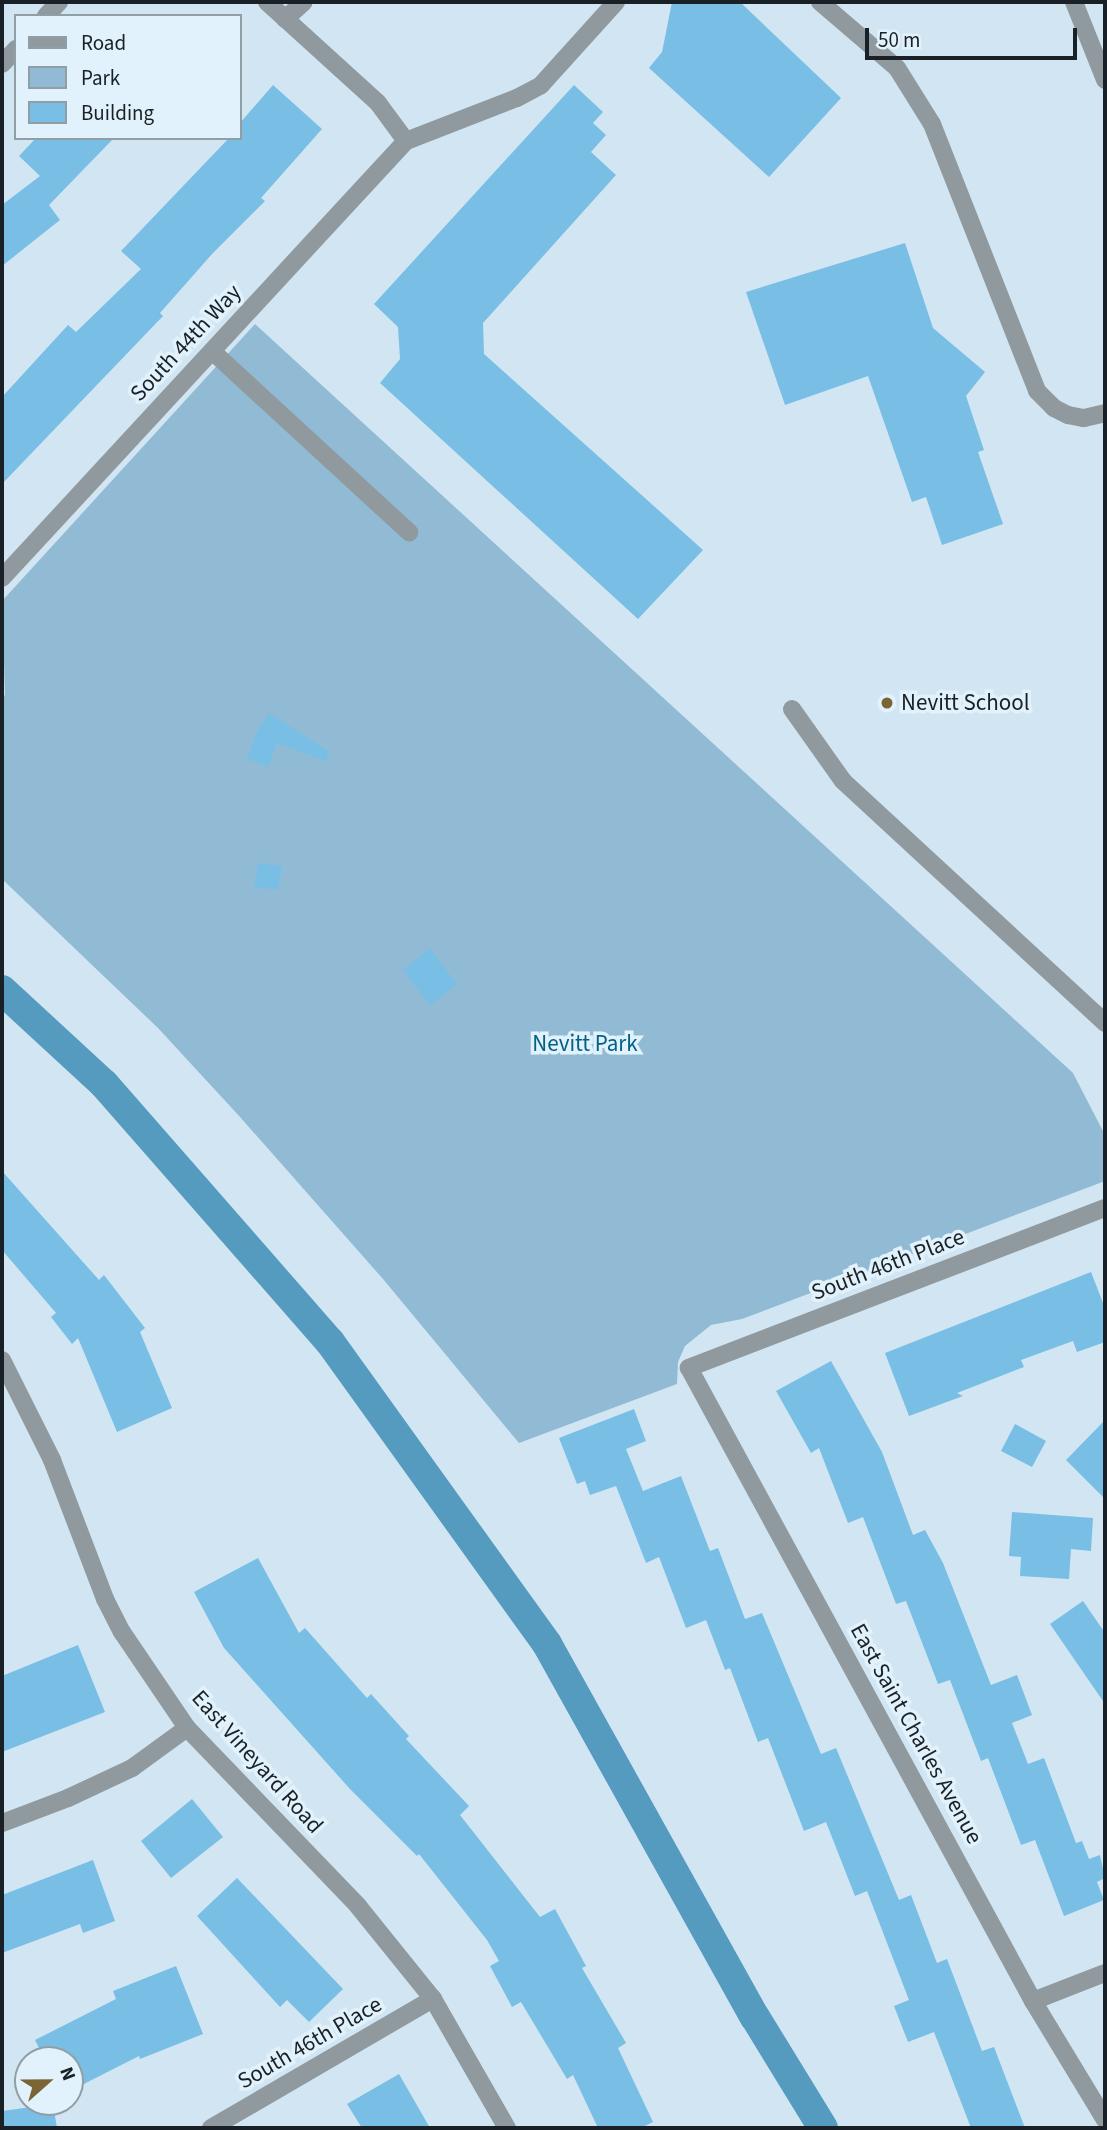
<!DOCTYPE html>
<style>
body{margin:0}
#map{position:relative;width:1107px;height:2130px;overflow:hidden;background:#d1e6f2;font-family:"Source Sans 3",sans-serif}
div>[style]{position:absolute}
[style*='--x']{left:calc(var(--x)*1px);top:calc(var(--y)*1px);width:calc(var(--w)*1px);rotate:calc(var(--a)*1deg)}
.green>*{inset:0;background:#91bbd4}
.canal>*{height:30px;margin:-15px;padding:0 15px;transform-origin:15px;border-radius:15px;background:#559abf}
.building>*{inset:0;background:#79bee5}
.minor>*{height:18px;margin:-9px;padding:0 9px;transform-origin:9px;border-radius:9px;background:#90999e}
.dots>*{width:19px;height:19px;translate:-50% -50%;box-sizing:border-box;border:4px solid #e1f2fc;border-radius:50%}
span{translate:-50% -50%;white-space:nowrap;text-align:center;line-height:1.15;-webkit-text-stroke:7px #e1f2fc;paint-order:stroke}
.street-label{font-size:23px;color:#1a2126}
.poi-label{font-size:23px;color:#1a2126}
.left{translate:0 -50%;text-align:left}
.park-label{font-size:23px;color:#046085}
.frame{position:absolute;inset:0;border:4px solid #1a2126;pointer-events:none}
.legend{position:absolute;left:14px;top:14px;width:228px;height:126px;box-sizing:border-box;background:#e1f2fc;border:2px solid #919ea6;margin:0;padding:9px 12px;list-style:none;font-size:21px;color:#1a2126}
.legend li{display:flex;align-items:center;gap:14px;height:35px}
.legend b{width:35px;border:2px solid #919ea6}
.north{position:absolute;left:14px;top:2046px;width:70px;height:70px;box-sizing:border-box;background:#e1f2fc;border:2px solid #919ea6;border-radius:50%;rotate:69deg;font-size:19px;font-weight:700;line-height:28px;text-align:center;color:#1a2126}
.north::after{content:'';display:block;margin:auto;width:24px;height:32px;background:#7c6535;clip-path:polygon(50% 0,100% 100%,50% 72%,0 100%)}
.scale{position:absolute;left:865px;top:28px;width:212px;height:32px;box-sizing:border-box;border:4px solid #1a2126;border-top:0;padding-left:9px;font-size:21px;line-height:24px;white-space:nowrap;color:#1a2126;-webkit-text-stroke:5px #e1f2fc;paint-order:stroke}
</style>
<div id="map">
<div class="green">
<i style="clip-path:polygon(255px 324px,1073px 1073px,1105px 1135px,1105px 1181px,742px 1319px,711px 1325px,685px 1346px,678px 1362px,677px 1384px,519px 1443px,383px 1279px,240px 1117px,158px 1028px,2px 879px,2px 698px,5px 695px,2px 601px)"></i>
</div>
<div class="canal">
<i style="--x:2;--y:990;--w:139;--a:42.7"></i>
<i style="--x:104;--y:1084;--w:343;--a:48.8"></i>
<i style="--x:330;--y:1342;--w:372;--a:54.3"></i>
<i style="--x:547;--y:1644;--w:427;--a:60.9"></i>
<i style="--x:755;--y:2017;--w:130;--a:58.5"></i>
</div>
<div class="building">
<i style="clip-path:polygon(672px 2px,740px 2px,841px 98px,769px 177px,649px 68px,662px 52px)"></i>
<i style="clip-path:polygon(273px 85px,322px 129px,261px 198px,265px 201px,212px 254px,160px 313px,163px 316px,2px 484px,2px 397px,68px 325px,76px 332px,141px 269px,121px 251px,229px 138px,240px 138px,240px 123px)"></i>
<i style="clip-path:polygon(574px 85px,603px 112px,593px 123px,606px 135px,591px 152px,616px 175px,483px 323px,484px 354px,703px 550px,638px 619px,380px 383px,400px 359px,398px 327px,374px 304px)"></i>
<i style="clip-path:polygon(36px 138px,114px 138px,49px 205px,60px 220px,2px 266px,2px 205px,40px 176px,19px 156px)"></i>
<i style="clip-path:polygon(905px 243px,933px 328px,985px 372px,966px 396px,984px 450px,978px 452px,1003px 524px,942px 545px,926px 497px,912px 502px,868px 376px,785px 405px,746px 292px)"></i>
<i style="clip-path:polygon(269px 713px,330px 752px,325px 761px,277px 743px,269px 767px,247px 759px,257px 732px)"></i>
<i style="clip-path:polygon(258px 863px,282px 866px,278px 890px,254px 887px)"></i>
<i style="clip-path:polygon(430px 949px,457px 984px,430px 1005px,403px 970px)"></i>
<i style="clip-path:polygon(2px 1171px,99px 1280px,104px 1275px,145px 1328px,140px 1332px,172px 1408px,117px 1432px,78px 1338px,72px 1344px,51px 1317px,56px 1313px,2px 1250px)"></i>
<i style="clip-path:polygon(1091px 1272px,1105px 1308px,1105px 1342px,1077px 1352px,1073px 1341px,1021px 1360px,1024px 1367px,957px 1393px,963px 1396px,909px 1416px,885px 1353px)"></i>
<i style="clip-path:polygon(831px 1361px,882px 1452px,913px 1535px,925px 1530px,943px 1563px,991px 1685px,1017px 1675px,1032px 1715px,1012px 1723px,1028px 1764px,1044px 1758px,1076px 1843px,1082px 1841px,1089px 1859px,1100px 1855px,1105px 1878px,1097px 1882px,1104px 1900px,1064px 1916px,1035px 1840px,1021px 1845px,988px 1758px,981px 1761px,950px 1680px,938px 1684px,906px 1601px,896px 1604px,863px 1517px,848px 1523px,819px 1448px,811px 1453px,776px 1391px)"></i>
<i style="clip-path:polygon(634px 1409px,646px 1441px,626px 1449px,643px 1491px,681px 1476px,710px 1551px,718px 1548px,745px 1619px,762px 1613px,821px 1754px,836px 1748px,899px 1900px,911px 1895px,937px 1963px,947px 1959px,982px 2051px,994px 2047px,1025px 2128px,971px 2128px,934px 2032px,908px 2042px,894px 2006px,909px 2000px,867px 1891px,855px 1896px,826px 1822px,804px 1831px,768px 1738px,758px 1742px,730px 1668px,725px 1670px,706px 1620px,686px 1628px,659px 1557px,646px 1563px,616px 1486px,590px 1495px,585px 1481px,577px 1484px,559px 1438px)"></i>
<i style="clip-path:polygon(1105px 1420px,1105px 1499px,1066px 1460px)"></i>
<i style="clip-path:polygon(1015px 1424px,1046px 1441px,1032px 1467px,1001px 1451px)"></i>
<i style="clip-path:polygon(1012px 1512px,1093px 1518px,1091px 1551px,1071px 1549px,1069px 1579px,1020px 1576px,1021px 1557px,1009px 1556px)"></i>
<i style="clip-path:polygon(258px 1558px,299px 1633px,305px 1628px,367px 1698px,371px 1694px,409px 1736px,406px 1739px,469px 1806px,460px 1815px,540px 1917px,555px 1909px,586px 1966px,582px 1968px,626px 2043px,618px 2048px,653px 2122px,641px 2128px,598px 2128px,573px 2075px,567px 2079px,521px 2002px,512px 2007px,490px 1966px,499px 1961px,487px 1940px,419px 1854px,417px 1856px,350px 1789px,224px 1648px,194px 1592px)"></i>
<i style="clip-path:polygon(1083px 1601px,1105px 1633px,1105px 1704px,1050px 1624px)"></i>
<i style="clip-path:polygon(78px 1645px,105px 1712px,2px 1752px,2px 1676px)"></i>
<i style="clip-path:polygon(192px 1799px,223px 1837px,171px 1878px,141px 1841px)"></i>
<i style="clip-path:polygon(93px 1860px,115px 1921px,83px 1933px,80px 1924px,2px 1953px,2px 1895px)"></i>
<i style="clip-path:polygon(237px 1878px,343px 1989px,309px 2022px,287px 2000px,280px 2007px,197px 1916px)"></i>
<i style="clip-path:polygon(176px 1966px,203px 2034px,140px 2059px,139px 2056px,70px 2091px,70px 2060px,45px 2060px,35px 2040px,116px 1999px,113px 1991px)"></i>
<i style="clip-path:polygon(399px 2074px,430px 2128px,362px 2128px,347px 2104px)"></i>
<i style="clip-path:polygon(53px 2104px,57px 2128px,2px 2128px,2px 2111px)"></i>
</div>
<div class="minor">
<i style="--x:267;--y:2;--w:150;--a:42.3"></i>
<i style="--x:378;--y:103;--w:47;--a:53.6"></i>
<i style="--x:820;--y:2;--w:101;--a:40.6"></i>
<i style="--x:897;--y:68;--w:66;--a:58"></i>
<i style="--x:932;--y:124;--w:287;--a:68.5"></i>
<i style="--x:1037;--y:391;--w:24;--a:45"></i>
<i style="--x:1054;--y:408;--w:16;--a:27"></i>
<i style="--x:1068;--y:415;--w:16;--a:11"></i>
<i style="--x:1084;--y:418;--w:22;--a:-13"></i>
<i style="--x:1074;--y:2;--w:84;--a:68.3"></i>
<i style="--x:46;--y:16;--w:19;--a:-47"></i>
<i style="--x:285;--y:19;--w:25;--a:-42"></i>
<i style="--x:2;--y:64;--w:21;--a:-47"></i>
<i style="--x:212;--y:351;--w:268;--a:42.6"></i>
<i style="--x:2;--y:578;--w:595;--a:-47.25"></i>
<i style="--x:406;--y:141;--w:119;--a:-21.2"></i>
<i style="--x:517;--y:98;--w:27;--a:-28"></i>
<i style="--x:541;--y:85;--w:112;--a:-47.9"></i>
<i style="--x:792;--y:709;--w:88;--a:54.7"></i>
<i style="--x:843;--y:781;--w:357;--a:42.7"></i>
<i style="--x:1105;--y:1208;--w:446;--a:159"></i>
<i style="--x:689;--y:1368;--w:720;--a:61.48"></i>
<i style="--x:1033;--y:2001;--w:139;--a:58.8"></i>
<i style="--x:2;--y:1360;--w:112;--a:63.4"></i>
<i style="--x:52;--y:1460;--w:149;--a:69.1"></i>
<i style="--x:105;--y:1599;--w:37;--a:63"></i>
<i style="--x:122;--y:1632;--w:116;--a:55.9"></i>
<i style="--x:187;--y:1728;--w:247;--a:46.1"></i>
<i style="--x:358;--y:1906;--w:119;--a:51.1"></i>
<i style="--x:433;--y:1999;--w:149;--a:60.2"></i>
<i style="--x:2;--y:1823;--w:71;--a:-20.7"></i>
<i style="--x:68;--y:1798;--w:71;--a:-25.1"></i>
<i style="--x:132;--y:1768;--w:68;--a:-36"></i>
<i style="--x:1033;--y:2001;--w:77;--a:-21.3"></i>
<i style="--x:211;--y:2128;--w:257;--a:-30.2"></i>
</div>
<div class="dots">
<i style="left:887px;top:703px;background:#7c6535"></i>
</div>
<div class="street-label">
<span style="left:186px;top:343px;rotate:-47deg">South 44th Way</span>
<span style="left:888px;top:1265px;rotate:-21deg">South 46th Place</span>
<span style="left:916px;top:1734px;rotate:61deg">East Saint Charles Avenue</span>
<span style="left:257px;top:1762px;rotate:48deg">East Vineyard Road</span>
<span style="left:310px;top:2043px;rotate:-30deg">South 46th Place</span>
</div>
<div class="poi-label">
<span class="left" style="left:901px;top:703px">Nevitt School</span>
</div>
<div class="park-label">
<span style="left:585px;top:1044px">Nevitt Park</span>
</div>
<div class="frame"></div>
<ul class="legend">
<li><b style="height:9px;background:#90999e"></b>Road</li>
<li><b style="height:19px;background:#91bbd4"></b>Park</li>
<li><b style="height:19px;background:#79bee5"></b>Building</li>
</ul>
<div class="north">N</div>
<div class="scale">50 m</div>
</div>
